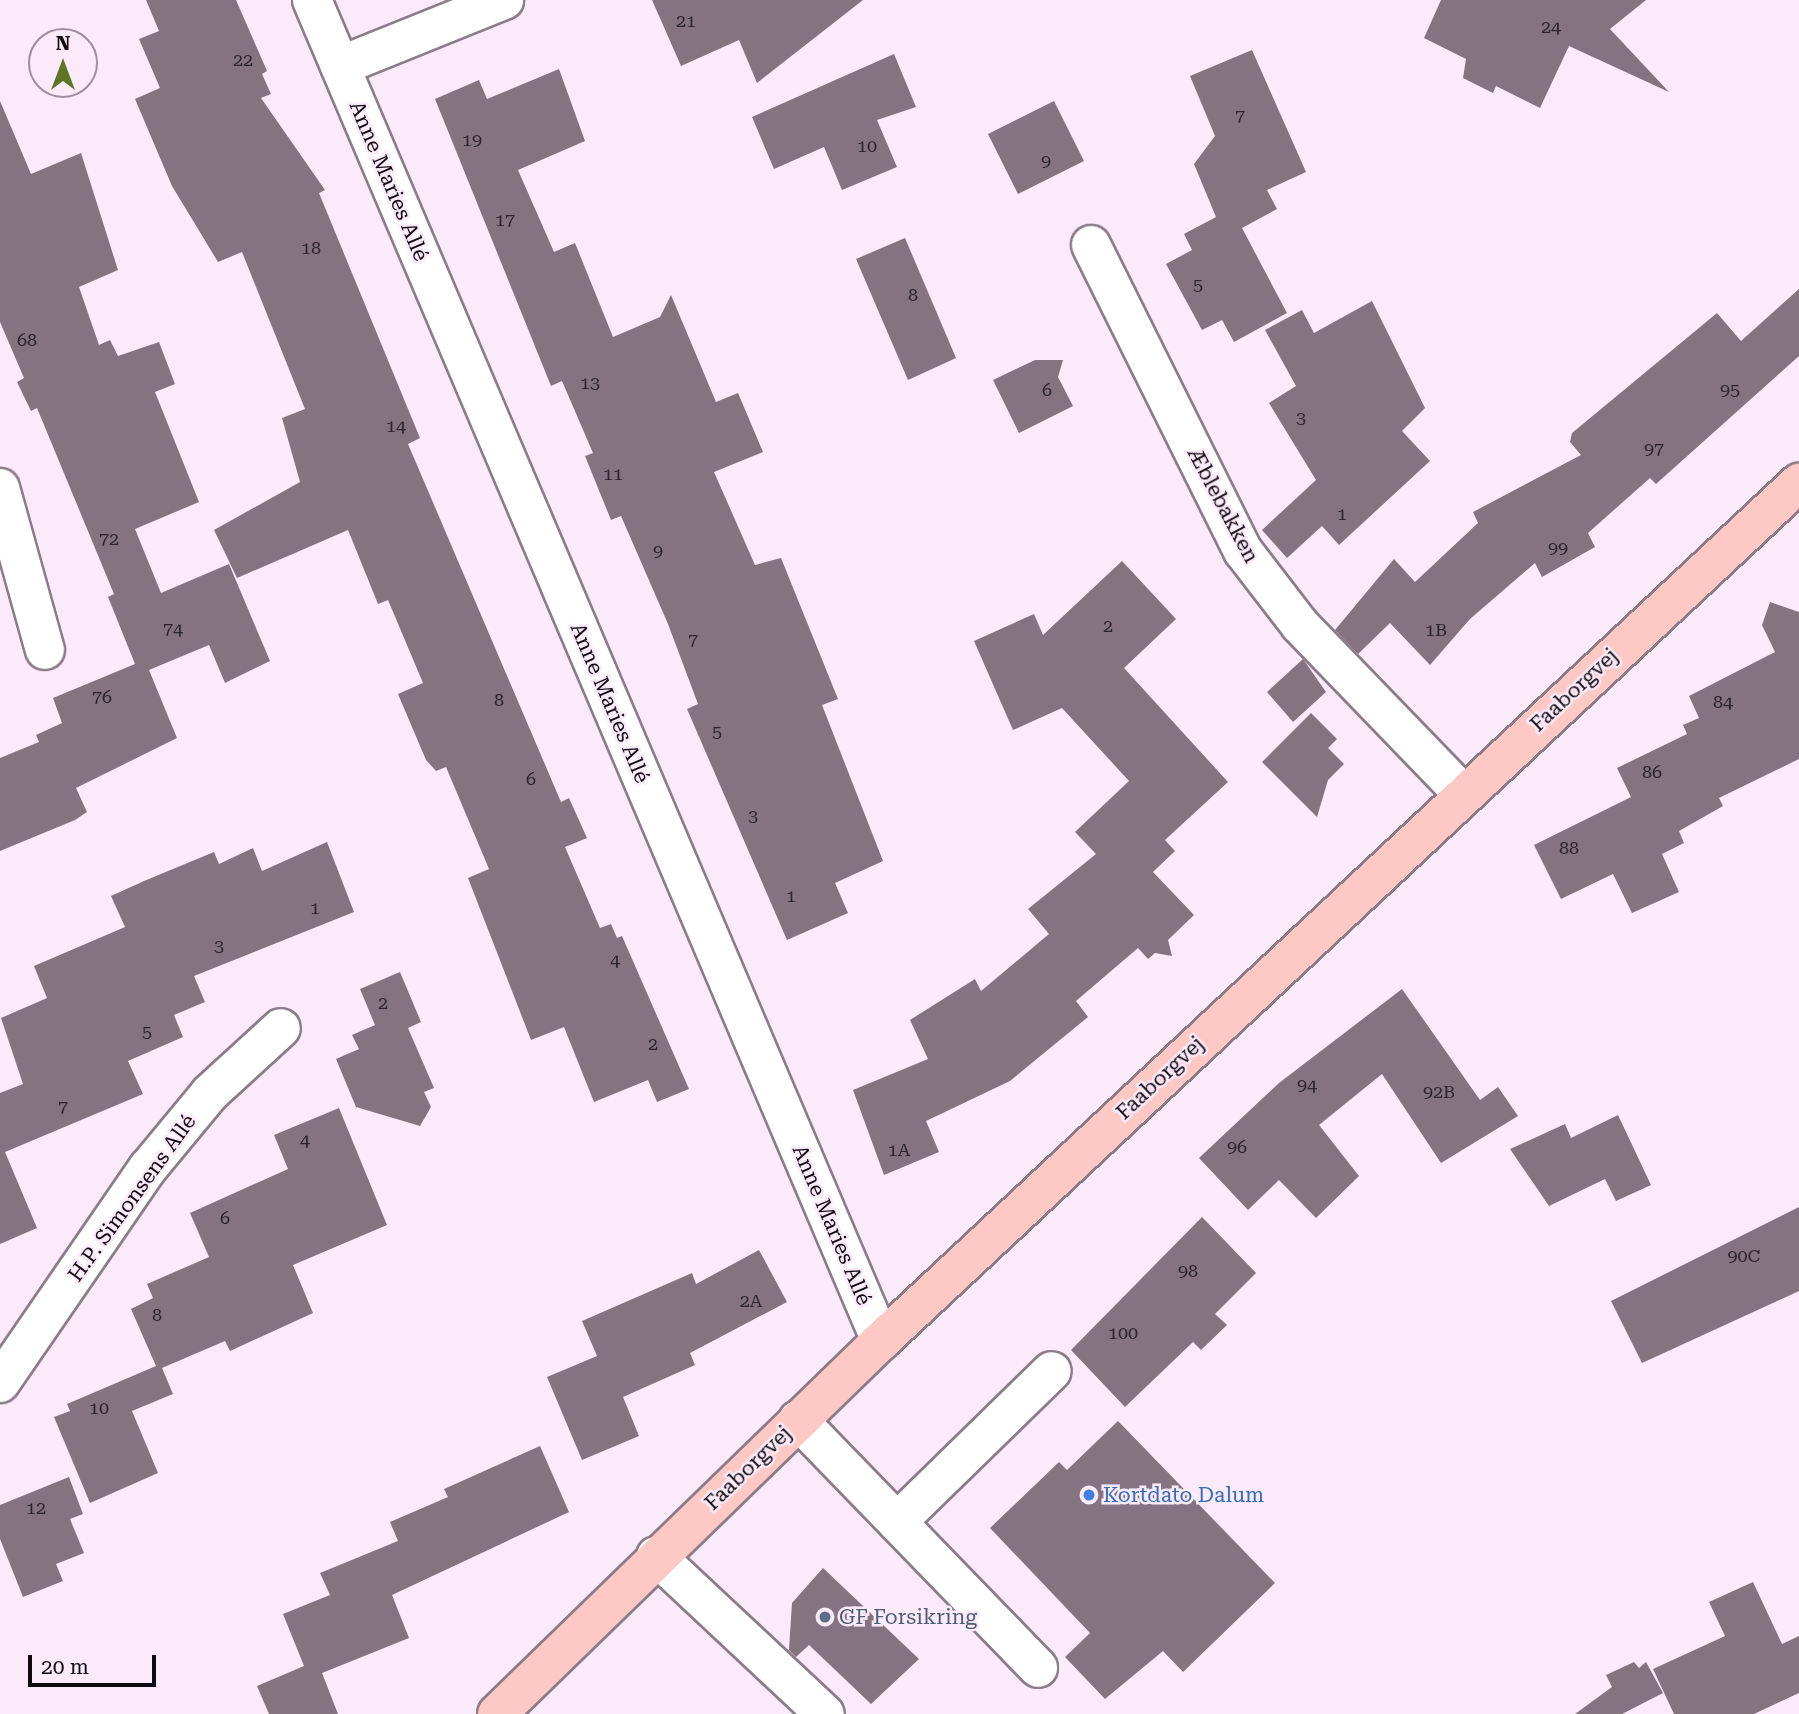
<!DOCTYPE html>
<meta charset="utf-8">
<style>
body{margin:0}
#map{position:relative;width:1799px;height:1714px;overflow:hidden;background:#fbeaf9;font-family:"Roboto Serif",serif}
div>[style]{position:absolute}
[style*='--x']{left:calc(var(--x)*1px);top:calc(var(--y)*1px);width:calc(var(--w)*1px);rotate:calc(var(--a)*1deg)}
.building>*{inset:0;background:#85747f}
.roads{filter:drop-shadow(2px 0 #8b7c89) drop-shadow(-2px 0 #8b7c89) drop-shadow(0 2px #8b7c89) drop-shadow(0 -2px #8b7c89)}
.minor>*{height:38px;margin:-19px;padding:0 19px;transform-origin:19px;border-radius:19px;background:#fff}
.major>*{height:38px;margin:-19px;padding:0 19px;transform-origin:19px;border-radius:19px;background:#fec8c4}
.dots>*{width:19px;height:19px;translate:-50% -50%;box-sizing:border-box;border:4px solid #fbeaf9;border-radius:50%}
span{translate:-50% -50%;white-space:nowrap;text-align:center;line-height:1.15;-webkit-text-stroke:5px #fbeaf9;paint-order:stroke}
.number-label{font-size:18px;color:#2c242b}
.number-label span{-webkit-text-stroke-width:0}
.street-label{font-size:21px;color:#0f0a0f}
.shop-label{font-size:21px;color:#366cbe}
.left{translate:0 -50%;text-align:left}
.service-label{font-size:21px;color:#4e5e75}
.north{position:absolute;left:28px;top:28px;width:70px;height:70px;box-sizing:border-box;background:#fbeaf9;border:2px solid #9d909b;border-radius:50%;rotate:0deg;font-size:19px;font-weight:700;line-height:28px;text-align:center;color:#0f0a0f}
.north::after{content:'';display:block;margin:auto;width:24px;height:32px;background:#5e7527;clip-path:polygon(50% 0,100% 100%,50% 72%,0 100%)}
.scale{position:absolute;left:28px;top:1655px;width:128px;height:32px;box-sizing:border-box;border:4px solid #0f0a0f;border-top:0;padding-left:9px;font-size:21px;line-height:24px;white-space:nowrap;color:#0f0a0f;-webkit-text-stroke:5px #fbeaf9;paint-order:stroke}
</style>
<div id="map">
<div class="building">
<i style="clip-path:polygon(146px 0,236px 0,267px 71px,262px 74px,271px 94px,261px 98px,325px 190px,319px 193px,420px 438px,408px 444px,561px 802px,569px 798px,587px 838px,565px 847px,600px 928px,611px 924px,617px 938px,622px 936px,689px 1089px,657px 1102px,648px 1080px,594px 1102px,564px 1027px,531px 1040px,468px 878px,489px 869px,446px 767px,436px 771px,426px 760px,398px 694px,423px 683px,388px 600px,378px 604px,348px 530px,237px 578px,214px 530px,300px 482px,282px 418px,305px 409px,242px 252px,218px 262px,172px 186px,135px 99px,160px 88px,139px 39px,159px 31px)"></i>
<i style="clip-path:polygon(652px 0,863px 0,757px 83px,739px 40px,681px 66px)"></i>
<i style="clip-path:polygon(1441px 0,1646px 0,1610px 29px,1669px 92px,1569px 46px,1540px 108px,1496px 86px,1493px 93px,1463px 78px,1466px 59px,1424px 38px)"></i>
<i style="clip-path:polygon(1252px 50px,1306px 172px,1267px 190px,1277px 209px,1242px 228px,1287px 313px,1234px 342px,1222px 320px,1202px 330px,1166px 264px,1192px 250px,1184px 234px,1216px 217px,1194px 164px,1215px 136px,1190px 76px)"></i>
<i style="clip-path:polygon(894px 54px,916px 107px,877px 120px,897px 167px,842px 190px,824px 147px,774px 169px,752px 117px)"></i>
<i style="clip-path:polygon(559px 69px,585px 141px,518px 170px,554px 252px,575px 243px,613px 337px,660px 317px,671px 295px,716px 402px,738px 393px,763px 452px,714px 472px,755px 565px,781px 558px,838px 699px,822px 705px,883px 861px,835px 883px,848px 913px,787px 940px,687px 709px,698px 704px,668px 624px,621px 516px,611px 520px,585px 456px,593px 453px,562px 381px,551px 386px,435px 99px,479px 80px,487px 99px)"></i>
<i style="clip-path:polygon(0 101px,31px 174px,81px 153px,118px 270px,79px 287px,99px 345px,110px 340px,118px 356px,159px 342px,175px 384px,155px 392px,199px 502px,135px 529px,161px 593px,229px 564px,270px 661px,225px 683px,209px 645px,149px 670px,177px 738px,76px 788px,87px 812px,75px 820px,0 851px,0 758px,39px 742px,36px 735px,62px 723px,53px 698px,135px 664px,108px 597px,114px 594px,37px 408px,31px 411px,17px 382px,24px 378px,0 322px)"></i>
<i style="clip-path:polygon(1054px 101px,1084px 161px,1018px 194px,988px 134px)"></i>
<i style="clip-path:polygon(905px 238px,956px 358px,908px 380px,856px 259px)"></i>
<i style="clip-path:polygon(1799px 289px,1799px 356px,1656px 484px,1650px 478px,1588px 533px,1595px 547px,1542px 577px,1535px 563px,1470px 619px,1430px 665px,1390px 623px,1358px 654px,1335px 630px,1394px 559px,1415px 582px,1478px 523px,1473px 512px,1581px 455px,1570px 442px,1572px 433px,1717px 313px,1741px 341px)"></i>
<i style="clip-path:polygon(1372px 301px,1425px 408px,1402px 431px,1430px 461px,1339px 545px,1322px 526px,1287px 558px,1262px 530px,1316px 480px,1269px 403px,1296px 386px,1265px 330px,1302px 310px,1314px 333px)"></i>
<i style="clip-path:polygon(1035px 360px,1063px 360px,1058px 377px,1073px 406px,1019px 433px,993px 380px)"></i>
<i style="clip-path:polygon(1122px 561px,1176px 619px,1124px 668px,1228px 782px,1165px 840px,1175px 851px,1153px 872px,1194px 915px,1168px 940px,1172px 956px,1155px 953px,1148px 959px,1138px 948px,1076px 1001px,1088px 1017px,1010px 1081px,926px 1121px,939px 1152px,884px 1175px,853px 1090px,928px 1059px,910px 1020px,975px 979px,981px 991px,1049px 934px,1028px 909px,1096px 854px,1075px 832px,1129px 781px,1062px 708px,1013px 730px,974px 641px,1034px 614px,1043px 635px)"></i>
<i style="clip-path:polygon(1770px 602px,1799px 612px,1799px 759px,1719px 798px,1723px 806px,1679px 831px,1684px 843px,1662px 854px,1679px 892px,1632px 913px,1613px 874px,1561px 899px,1534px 845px,1631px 797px,1617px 768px,1687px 734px,1683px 725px,1699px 718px,1689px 696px,1775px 652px,1762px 625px)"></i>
<i style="clip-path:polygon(1303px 659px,1326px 692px,1293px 722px,1267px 692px)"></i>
<i style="clip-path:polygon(1311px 713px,1337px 739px,1328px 748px,1344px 764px,1328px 780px,1317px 817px,1262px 762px)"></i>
<i style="clip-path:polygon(327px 842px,354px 912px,194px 976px,205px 1002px,174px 1015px,183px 1037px,128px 1061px,143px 1094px,5px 1152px,37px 1228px,0 1244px,0 1093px,23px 1084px,1px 1018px,47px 998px,34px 966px,125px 927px,111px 896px,144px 881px,214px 852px,219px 864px,253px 848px,262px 871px)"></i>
<i style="clip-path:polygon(400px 972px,421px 1022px,408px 1028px,434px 1088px,424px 1092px,431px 1107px,420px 1126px,356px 1107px,336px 1059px,359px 1049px,352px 1035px,375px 1025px,360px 989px)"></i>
<i style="clip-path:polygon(1402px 989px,1480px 1100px,1498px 1087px,1518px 1116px,1441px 1163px,1382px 1074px,1319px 1125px,1359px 1176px,1316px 1218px,1279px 1180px,1248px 1210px,1199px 1158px,1279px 1083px)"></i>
<i style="clip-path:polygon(339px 1108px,387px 1225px,293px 1265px,313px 1313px,230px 1351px,225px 1341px,162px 1368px,173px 1394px,132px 1411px,158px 1473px,90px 1503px,54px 1417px,70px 1411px,67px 1404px,156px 1366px,131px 1309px,153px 1298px,147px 1284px,209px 1257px,190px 1213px,288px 1169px,274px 1135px)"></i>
<i style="clip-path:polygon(1618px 1115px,1651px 1185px,1616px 1201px,1605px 1179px,1549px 1206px,1510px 1149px,1565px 1124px,1571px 1138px)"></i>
<i style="clip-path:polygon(1799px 1207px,1799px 1291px,1642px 1363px,1611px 1301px)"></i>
<i style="clip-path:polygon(1202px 1217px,1256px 1273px,1215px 1314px,1227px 1325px,1201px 1350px,1193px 1342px,1125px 1407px,1071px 1350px)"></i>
<i style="clip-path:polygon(759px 1250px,787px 1302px,690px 1353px,695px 1365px,623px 1397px,639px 1436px,582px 1460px,547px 1377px,597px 1356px,582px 1321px,692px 1273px,696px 1284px)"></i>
<i style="clip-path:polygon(1118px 1421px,1275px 1583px,1183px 1672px,1163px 1651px,1105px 1699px,1065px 1657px,1090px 1633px,990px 1528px,1059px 1462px,1067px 1470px)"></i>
<i style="clip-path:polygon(540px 1446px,569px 1512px,392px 1595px,409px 1638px,322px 1673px,338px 1714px,269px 1714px,257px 1686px,304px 1666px,283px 1614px,330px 1595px,320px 1573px,398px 1541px,390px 1522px,448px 1497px,444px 1489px)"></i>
<i style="clip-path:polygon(69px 1477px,83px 1514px,70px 1519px,84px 1553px,56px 1564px,63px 1581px,23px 1597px,0 1539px,0 1505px)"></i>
<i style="clip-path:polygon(823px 1568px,919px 1659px,871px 1704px,809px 1645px,796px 1657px,789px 1650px,792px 1603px)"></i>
<i style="clip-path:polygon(1753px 1582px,1782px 1644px,1799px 1636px,1799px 1693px,1754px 1714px,1674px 1714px,1653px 1669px,1725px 1636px,1709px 1602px)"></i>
<i style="clip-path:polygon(1634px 1662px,1639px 1668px,1646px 1662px,1663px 1693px,1622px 1714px,1575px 1714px,1612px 1687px,1606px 1675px)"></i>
</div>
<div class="roads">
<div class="minor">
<i style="--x:312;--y:0;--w:1457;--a:67.01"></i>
<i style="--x:340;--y:66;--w:177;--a:-21.9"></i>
<i style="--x:1091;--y:245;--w:342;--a:63.6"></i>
<i style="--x:1243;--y:551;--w:93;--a:52.4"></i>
<i style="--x:1300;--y:625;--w:233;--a:46"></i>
<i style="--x:0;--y:488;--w:168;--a:74.5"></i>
<i style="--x:0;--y:1383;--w:261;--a:-55.5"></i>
<i style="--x:148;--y:1168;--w:97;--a:-50.4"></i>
<i style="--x:210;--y:1093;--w:96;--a:-42.5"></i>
<i style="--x:798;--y:1420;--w:345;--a:45.9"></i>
<i style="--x:897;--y:1522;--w:216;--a:-44.3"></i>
<i style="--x:656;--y:1556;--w:231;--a:43.1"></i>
</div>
<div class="major">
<i style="--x:497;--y:1714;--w:535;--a:-44.17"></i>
<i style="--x:881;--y:1341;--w:1257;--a:-43.07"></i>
</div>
</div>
<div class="dots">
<i style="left:1089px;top:1495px;background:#3f7fe0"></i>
<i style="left:825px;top:1617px;background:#5c6f8a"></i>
</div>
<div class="number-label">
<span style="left:686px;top:21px">21</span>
<span style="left:1551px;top:27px">24</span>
<span style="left:243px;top:60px">22</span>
<span style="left:1240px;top:116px">7</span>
<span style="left:472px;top:140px">19</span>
<span style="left:867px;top:146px">10</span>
<span style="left:1046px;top:161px">9</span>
<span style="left:505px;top:220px">17</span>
<span style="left:311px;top:248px">18</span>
<span style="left:1198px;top:285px">5</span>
<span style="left:913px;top:295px">8</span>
<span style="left:27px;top:340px">68</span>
<span style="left:590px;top:383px">13</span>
<span style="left:1047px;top:390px">6</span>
<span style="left:1730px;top:390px">95</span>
<span style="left:1301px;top:418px">3</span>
<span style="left:396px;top:426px">14</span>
<span style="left:1654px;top:449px">97</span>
<span style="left:613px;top:474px">11</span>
<span style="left:1342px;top:514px">1</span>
<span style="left:109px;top:539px">72</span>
<span style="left:1558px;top:548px">99</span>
<span style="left:658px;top:551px">9</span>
<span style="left:1108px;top:626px">2</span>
<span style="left:173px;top:629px">74</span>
<span style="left:1436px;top:630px">1B</span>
<span style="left:693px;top:640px">7</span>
<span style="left:102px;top:697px">76</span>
<span style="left:499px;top:700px">8</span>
<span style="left:1723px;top:702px">84</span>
<span style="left:717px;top:732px">5</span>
<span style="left:1652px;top:772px">86</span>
<span style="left:531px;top:779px">6</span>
<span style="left:753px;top:816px">3</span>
<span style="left:1569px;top:848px">88</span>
<span style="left:791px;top:896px">1</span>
<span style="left:315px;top:908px">1</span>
<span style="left:219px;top:946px">3</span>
<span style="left:615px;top:960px">4</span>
<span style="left:383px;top:1003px">2</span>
<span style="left:147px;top:1032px">5</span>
<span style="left:653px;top:1044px">2</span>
<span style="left:1307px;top:1085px">94</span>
<span style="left:1439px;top:1092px">92B</span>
<span style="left:63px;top:1107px">7</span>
<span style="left:305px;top:1140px">4</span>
<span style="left:1237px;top:1147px">96</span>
<span style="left:899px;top:1150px">1A</span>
<span style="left:225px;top:1218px">6</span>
<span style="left:1744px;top:1256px">90C</span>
<span style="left:1188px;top:1271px">98</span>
<span style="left:751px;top:1301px">2A</span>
<span style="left:157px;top:1315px">8</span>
<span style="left:1123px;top:1333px">100</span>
<span style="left:99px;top:1408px">10</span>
<span style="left:36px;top:1508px">12</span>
</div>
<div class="street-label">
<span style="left:389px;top:181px;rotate:67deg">Anne Maries Allé</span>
<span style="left:1223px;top:505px;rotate:62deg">Æblebakken</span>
<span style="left:1574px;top:690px;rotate:-43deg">Faaborgvej</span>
<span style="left:610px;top:703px;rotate:67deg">Anne Maries Allé</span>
<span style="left:1160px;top:1078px;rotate:-43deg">Faaborgvej</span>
<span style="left:132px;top:1198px;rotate:-54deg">H.P. Simonsens Allé</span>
<span style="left:832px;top:1225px;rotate:67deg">Anne Maries Allé</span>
<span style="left:748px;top:1468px;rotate:-44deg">Faaborgvej</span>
</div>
<div class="shop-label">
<span class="left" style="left:1103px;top:1495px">Kortdato Dalum</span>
</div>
<div class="service-label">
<span class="left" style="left:839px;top:1617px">GF Forsikring</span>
</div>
<div class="north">N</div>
<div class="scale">20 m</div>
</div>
